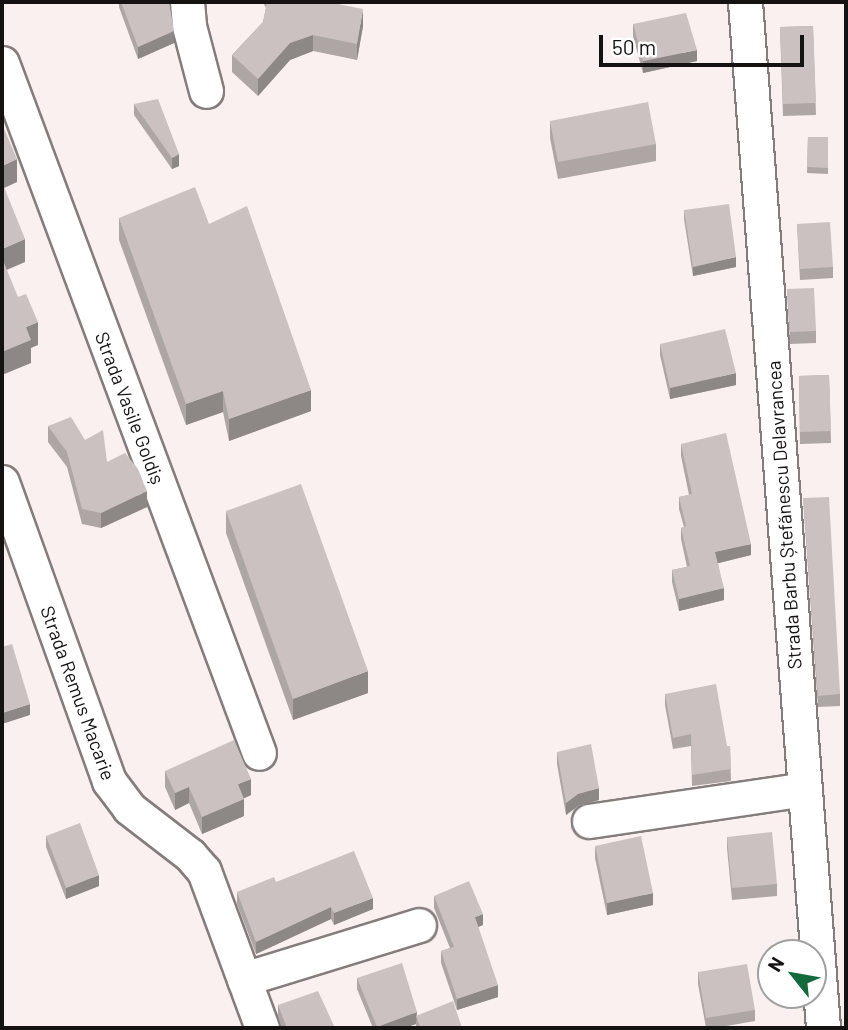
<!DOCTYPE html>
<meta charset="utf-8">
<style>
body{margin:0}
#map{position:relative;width:848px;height:1030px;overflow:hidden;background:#faf0ef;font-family:Barlow,sans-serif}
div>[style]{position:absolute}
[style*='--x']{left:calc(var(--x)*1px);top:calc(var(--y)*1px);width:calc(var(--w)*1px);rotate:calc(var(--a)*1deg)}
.roads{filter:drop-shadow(2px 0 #857d7b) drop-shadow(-2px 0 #857d7b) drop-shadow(0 2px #857d7b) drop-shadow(0 -2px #857d7b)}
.street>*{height:33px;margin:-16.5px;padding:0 16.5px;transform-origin:16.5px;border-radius:16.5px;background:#fff}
.wall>*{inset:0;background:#aea6a5}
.shaded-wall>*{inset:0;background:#8d8786}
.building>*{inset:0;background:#cac1c0}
span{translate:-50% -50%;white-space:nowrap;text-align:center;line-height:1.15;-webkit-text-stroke:7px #fff;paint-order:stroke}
.street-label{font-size:19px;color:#151212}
.frame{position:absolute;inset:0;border:4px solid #151212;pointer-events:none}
.north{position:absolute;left:757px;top:939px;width:70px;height:70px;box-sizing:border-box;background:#fff;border:2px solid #a1a0a0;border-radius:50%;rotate:301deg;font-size:19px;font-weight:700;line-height:28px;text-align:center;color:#151212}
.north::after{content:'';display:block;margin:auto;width:24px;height:32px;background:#126a3d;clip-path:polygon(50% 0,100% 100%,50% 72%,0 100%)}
.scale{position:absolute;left:599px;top:35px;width:205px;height:32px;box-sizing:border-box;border:4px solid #151212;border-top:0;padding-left:9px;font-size:21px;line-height:24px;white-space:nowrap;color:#151212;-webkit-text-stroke:5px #fff;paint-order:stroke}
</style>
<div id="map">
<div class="roads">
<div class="street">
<i style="--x:187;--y:2;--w:24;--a:85"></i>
<i style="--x:189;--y:26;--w:67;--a:75.3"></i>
<i style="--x:745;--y:2;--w:1029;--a:85.65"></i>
<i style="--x:2;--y:63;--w:736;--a:69.57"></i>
<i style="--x:2;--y:482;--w:318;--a:70.3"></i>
<i style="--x:109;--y:781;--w:34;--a:53"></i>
<i style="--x:129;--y:808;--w:77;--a:37.6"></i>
<i style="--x:190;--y:855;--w:21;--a:49"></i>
<i style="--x:204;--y:871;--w:167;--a:69.7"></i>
<i style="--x:589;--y:821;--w:218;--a:-8.4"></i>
<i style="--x:244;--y:979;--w:183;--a:-17.1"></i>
</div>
</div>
<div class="wall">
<i style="clip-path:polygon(119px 2px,169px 2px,174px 43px,138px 59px,119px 7px)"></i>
<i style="clip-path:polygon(263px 2px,328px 2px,363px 26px,357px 60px,313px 51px,290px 60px,258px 96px,232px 72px,232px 55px,263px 22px,266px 8px)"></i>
<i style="clip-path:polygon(633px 24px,697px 61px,643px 73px,633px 36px)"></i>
<i style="clip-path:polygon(813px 26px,816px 115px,783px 116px,780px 27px)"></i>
<i style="clip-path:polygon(134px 104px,179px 166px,172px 169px,134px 115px)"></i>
<i style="clip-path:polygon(550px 121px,656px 144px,656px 161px,558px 179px,550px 138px)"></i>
<i style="clip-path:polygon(808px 137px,828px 137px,828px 174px,807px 173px)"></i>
<i style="clip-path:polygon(684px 210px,736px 267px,693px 276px,684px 219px)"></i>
<i style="clip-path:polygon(119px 218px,209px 224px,311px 411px,229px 441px,223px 412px,186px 425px,119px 240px)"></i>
<i style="clip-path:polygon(797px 224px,833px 267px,833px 278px,800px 280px)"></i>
<i style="clip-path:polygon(787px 289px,816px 331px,816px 343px,790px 344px)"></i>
<i style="clip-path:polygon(660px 344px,736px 385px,670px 399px,660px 355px)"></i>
<i style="clip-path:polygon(829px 375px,831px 443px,800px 444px,799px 376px)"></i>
<i style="clip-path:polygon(48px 426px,85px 440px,107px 462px,147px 507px,101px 528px,82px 524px,67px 467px,48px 442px)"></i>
<i style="clip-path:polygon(681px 444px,751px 555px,718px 563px,724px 600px,679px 611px,672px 582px,672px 570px,687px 567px,681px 539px,681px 528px,684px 527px,679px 509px,679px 497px,689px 495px,681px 456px)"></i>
<i style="clip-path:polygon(803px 498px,840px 694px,840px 706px,818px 707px)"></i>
<i style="clip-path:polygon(226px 511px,368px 693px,293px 720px,226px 533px)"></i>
<i style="clip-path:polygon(665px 694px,727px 746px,730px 746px,731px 781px,692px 786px,691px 746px,673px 749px,665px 705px)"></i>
<i style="clip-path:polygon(557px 752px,599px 800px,578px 806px,566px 815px,557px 764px)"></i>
<i style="clip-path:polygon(165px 771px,251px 795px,244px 798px,244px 816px,202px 834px,189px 803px,175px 810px,165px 787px)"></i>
<i style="clip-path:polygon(46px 836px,99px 886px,66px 899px,46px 847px)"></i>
<i style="clip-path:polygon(727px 837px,777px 884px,777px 896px,732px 900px,727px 848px)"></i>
<i style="clip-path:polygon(595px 846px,653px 905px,607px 915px,595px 858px)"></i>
<i style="clip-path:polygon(276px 882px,373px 909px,334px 925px,331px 919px,256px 954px,237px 904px,237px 892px)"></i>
<i style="clip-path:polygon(434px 896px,483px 925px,478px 927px,498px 997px,457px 1010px,441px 963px,441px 951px,450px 948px,434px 908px)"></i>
<i style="clip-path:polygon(698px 972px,755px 1010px,755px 1021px,715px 1028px,706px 1028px,698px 984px)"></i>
<i style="clip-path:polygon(357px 978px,417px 1016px,462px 1028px,416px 1028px,416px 1024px,404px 1028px,373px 1028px,357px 989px)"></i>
<i style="clip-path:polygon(278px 1005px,335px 1028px,282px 1028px,278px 1017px)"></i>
</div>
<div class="shaded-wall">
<i style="clip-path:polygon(363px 9px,363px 26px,357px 60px,357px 44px)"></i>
<i style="clip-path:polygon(174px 31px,174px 43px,138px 59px,138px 47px)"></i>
<i style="clip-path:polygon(313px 35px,313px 51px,290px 60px,258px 96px,258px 79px,290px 43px)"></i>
<i style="clip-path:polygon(697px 50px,697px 61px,643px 73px,643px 61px)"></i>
<i style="clip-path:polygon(179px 154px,179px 166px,172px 169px,172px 158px)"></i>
<i style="clip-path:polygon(17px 159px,17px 182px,2px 189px,2px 166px)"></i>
<i style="clip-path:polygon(25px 239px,25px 262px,2px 272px,2px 249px)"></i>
<i style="clip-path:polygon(736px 257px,736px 267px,693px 276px,693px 267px)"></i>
<i style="clip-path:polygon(38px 322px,38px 345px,31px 348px,31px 363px,2px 375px,2px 352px,26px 327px)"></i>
<i style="clip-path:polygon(736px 373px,736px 385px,670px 399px,670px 388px)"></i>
<i style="clip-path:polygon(311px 390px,311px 411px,229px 441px,229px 419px)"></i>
<i style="clip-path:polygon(223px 391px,223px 412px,186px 425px,186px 404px)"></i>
<i style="clip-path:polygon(147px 491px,147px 507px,101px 528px,101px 513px)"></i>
<i style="clip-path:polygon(751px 544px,751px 555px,715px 564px,715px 552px)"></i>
<i style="clip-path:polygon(724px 588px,724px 600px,679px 611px,679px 599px)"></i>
<i style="clip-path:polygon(368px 671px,368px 693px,293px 720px,293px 699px)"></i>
<i style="clip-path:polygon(30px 704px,30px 715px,2px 724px,2px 713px)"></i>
<i style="clip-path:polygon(251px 779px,251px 795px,238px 801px,238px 784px)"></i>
<i style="clip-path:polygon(189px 787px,189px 803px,175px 810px,175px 793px)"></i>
<i style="clip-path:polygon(599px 788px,599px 800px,578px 806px,566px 815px,566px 803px,578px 794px)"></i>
<i style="clip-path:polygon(244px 799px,244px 816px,202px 834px,202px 817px)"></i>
<i style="clip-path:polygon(99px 875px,99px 886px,66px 899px,66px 888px)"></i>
<i style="clip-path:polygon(653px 893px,653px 905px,607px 915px,607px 903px)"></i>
<i style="clip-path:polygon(373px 898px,373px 909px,334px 925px,334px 913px)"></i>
<i style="clip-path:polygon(331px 907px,331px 919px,256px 954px,256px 942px)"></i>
<i style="clip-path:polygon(483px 914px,483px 925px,475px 928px,475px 917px)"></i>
<i style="clip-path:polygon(498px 985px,498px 997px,457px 1010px,457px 999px)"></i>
<i style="clip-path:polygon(417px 1012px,416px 1024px,404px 1028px,377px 1028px,377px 1027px)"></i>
</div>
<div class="building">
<i style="clip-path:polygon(121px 2px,169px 2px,174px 31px,138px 47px)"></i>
<i style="clip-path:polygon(267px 2px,328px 2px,363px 9px,357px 44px,313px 35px,290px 43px,258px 79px,232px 55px,263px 22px)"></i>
<i style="clip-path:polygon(686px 13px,697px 50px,643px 61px,633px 24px)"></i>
<i style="clip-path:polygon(813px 26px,816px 103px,783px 104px,780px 27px)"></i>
<i style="clip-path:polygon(158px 99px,179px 154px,172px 158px,134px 104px)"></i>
<i style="clip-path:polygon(648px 102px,656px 144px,558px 162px,550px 121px)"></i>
<i style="clip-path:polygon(2px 124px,17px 159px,2px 166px)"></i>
<i style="clip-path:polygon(808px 137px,828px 137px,828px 168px,807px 167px)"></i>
<i style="clip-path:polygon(2px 182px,25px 239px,2px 249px)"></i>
<i style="clip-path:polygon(195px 187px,209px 224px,247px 206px,311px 390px,229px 419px,223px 391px,186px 404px,119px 218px)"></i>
<i style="clip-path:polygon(729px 204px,736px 257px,693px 267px,684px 210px)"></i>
<i style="clip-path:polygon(830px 222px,833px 267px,800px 269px,797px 224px)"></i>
<i style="clip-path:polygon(2px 258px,18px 297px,26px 294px,38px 322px,26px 327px,31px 340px,2px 352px)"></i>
<i style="clip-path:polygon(814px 288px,816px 331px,790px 332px,787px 289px)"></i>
<i style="clip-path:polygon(725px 329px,736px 373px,670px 388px,660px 344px)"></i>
<i style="clip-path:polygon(829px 375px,831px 431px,800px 432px,799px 376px)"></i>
<i style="clip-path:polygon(71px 417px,85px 440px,103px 430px,107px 462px,125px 453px,138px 469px,147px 491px,101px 513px,82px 509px,67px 452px,48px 426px)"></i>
<i style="clip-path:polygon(726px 433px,751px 544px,715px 552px,724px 588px,679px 599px,672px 570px,690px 566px,681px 528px,686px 526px,679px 497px,692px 494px,681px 444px)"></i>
<i style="clip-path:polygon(301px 484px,368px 671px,293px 699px,226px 511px)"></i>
<i style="clip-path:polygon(829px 497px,840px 694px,818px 696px,803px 498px)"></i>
<i style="clip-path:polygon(12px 644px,30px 704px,2px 713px,2px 647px)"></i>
<i style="clip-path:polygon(716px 684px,727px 746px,730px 746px,731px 769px,692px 775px,691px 734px,673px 738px,665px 694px)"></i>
<i style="clip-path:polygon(234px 740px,251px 779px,238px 784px,244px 799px,202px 817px,189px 787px,175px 793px,165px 771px)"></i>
<i style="clip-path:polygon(591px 744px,599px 788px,578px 794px,566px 803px,557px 752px)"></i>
<i style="clip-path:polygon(80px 823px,99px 875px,66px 888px,46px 836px)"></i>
<i style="clip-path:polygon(772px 832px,777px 884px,732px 888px,727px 837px)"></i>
<i style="clip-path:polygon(641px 836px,653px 893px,607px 903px,595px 846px)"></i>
<i style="clip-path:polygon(354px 851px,373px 898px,334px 913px,331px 907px,256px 942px,237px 892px,274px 877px,276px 882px)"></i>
<i style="clip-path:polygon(469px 881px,483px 914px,475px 917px,498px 985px,457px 999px,441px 951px,454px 947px,434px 896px)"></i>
<i style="clip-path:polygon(402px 963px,417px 1012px,377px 1027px,357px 978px)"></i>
<i style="clip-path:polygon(747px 964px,755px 1010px,706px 1018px,698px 972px)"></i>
<i style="clip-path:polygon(318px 991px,335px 1028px,287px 1028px,278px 1005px)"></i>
<i style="clip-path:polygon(453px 1001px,462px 1028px,421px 1028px,416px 1016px)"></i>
</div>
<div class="street-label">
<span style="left:130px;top:408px;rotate:69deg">Strada Vasile Goldiș</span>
<span style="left:784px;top:515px;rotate:-94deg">Strada Barbu Ștefănescu Delavrancea</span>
<span style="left:78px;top:693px;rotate:70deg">Strada Remus Macarie</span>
</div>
<div class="frame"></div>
<div class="north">N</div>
<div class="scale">50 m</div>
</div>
